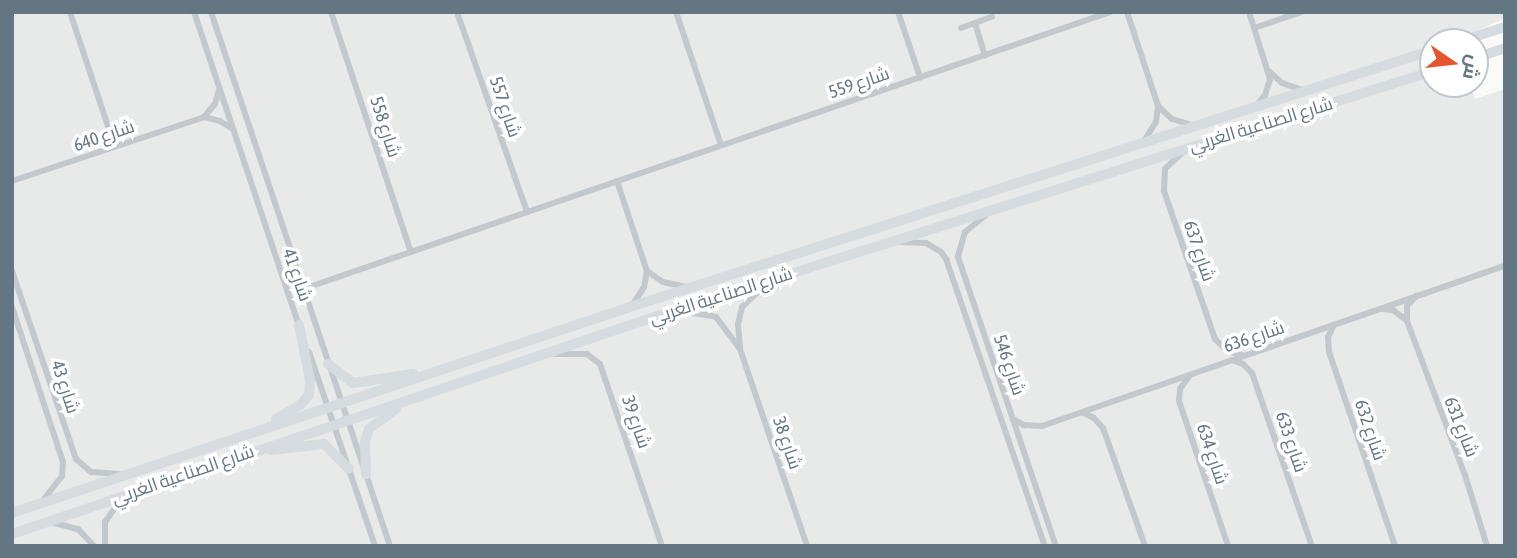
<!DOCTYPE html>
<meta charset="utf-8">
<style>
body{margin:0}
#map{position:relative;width:1517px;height:558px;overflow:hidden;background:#fafaf8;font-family:"Asap Condensed",Cairo,sans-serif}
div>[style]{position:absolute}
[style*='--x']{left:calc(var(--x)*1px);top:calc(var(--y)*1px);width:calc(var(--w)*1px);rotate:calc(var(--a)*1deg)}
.built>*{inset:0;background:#e8e9e9}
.street>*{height:6px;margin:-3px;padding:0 3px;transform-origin:3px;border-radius:3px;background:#c3c8cc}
.primary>*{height:10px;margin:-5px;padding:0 5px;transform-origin:5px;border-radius:5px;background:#d6dbdf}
span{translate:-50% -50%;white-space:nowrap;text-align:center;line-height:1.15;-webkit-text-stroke:7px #fff;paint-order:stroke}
.street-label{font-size:18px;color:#657683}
.frame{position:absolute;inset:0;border:14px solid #657683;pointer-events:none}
.north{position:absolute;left:1419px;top:28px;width:70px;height:70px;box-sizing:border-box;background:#fff;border:2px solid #c1c8cd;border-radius:50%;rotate:104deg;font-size:19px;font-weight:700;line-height:28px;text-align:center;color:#657683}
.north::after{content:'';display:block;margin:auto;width:24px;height:32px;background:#e4572e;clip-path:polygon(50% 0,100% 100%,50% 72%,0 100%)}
</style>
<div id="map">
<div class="built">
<i style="clip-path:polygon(12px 12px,1505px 12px,1505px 18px,1458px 39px,1459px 42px,1433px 42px,1433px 84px,1470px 84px,1475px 99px,1505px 89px,1505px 546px,12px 546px)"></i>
</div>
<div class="street">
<i style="--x:70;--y:12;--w:142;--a:71.6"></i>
<i style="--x:194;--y:12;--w:331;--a:71.5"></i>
<i style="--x:211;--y:12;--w:563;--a:71.47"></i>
<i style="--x:331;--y:12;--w:253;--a:71.6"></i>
<i style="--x:457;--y:12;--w:212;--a:70.7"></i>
<i style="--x:676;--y:12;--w:140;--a:71.3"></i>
<i style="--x:898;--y:12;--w:69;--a:71.3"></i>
<i style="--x:1127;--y:12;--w:99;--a:71.7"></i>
<i style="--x:1158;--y:106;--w:16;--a:97"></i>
<i style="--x:1156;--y:122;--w:22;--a:122"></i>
<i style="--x:1249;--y:12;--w:70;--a:72.6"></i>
<i style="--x:1270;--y:79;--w:17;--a:107"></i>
<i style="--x:1265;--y:95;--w:13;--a:129"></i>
<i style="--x:975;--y:23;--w:34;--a:73"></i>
<i style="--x:961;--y:28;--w:33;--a:-20"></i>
<i style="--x:1254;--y:28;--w:50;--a:-18.8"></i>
<i style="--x:1270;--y:72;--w:16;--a:43"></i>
<i style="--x:1282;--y:83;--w:21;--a:19"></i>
<i style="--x:1158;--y:106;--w:19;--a:43"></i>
<i style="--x:1172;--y:119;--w:21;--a:17"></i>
<i style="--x:204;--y:117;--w:16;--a:14"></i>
<i style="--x:220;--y:121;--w:15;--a:32"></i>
<i style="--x:1184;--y:151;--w:26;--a:137"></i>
<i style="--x:1165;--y:169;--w:22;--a:93"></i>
<i style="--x:1164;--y:191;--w:157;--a:71"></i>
<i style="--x:1215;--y:339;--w:17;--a:45"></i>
<i style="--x:1227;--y:351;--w:16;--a:15"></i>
<i style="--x:12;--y:181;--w:202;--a:-18.4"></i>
<i style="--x:204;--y:117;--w:17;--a:-50"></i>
<i style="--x:215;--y:104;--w:15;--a:-74"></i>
<i style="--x:617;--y:181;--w:95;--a:71.6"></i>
<i style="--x:647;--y:271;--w:16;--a:101"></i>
<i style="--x:644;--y:287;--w:20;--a:123"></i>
<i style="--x:986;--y:215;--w:27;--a:141"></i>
<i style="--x:965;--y:232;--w:26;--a:106"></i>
<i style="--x:958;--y:257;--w:305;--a:71.3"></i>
<i style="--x:900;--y:242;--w:26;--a:2"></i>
<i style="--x:926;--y:243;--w:17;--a:31"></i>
<i style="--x:941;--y:252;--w:9;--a:54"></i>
<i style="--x:946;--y:259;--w:304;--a:71"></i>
<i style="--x:12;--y:271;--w:199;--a:71.2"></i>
<i style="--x:76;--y:459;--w:20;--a:41"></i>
<i style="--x:91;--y:472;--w:28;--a:4"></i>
<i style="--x:647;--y:271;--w:19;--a:35"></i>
<i style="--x:663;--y:282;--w:24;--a:12"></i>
<i style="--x:766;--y:284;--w:33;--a:136"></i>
<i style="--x:742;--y:307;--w:17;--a:103"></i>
<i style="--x:738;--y:324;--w:25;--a:85"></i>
<i style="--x:740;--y:349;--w:208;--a:71.2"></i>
<i style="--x:303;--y:289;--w:853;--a:-18.94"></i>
<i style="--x:1416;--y:296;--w:13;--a:132"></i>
<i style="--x:1407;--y:306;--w:15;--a:90"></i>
<i style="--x:1407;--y:321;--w:165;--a:69.4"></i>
<i style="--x:1465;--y:475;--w:74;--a:72.8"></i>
<i style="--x:12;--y:307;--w:163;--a:71.8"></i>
<i style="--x:63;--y:462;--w:14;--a:94"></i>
<i style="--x:62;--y:476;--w:31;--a:128"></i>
<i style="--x:1381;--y:309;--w:12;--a:5"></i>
<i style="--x:1393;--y:310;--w:15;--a:37"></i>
<i style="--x:680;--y:311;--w:36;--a:9"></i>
<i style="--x:716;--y:317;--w:40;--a:53"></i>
<i style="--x:1334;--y:325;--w:13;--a:117"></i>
<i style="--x:1328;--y:337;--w:15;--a:86"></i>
<i style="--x:1329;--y:352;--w:205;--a:71.2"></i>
<i style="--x:309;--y:352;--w:205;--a:71.2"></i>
<i style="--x:554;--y:354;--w:33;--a:0"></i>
<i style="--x:587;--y:354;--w:16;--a:38"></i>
<i style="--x:600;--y:364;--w:192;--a:71.2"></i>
<i style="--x:1232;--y:360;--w:12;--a:20"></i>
<i style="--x:1243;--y:364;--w:13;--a:45"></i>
<i style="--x:1252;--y:373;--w:183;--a:70.9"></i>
<i style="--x:1190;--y:375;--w:17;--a:126"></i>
<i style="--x:1180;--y:389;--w:12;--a:95"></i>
<i style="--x:1179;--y:401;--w:153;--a:71.3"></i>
<i style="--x:1084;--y:413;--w:11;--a:27"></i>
<i style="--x:1094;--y:418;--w:13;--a:48"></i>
<i style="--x:1103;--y:428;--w:125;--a:70.4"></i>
<i style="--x:1013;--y:419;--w:13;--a:29"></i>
<i style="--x:1024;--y:425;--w:18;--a:3"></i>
<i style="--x:1042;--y:426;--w:490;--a:-19.1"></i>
<i style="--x:51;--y:522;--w:28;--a:15"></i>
<i style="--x:78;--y:529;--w:23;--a:47"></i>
<i style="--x:105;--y:546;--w:24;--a:-90"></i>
<i style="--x:105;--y:522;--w:29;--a:-55"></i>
</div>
<div class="primary">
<i style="--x:1458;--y:42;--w:49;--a:-17.7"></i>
<i style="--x:1475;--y:58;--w:32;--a:-18"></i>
<i style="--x:328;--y:364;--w:31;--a:37"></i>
<i style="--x:353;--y:383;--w:61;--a:-8.5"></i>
<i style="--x:276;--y:419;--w:28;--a:-30"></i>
<i style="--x:300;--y:405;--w:13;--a:-48"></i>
<i style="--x:309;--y:395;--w:15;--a:-86"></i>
<i style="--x:310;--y:380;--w:56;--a:-101.3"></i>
<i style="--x:271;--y:450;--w:53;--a:-6.5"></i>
<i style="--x:324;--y:444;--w:35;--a:45"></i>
<i style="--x:366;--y:474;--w:32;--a:-92"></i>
<i style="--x:365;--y:442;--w:14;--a:-73"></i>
<i style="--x:369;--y:429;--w:34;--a:-37"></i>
<i style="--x:12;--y:513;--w:651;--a:-18.43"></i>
<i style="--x:630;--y:307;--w:843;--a:-17.75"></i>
<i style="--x:12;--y:534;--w:697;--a:-18.67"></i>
<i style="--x:672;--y:311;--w:798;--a:-17.5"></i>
</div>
<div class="street-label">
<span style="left:859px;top:83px;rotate:-19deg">شارع 559</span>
<span style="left:505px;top:107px;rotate:71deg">شارع 557</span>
<span style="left:1261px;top:125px;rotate:-17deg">شارع الصناعية الغربي</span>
<span style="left:385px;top:127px;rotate:72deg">شارع 558</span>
<span style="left:104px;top:136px;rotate:-19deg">شارع 640</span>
<span style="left:1199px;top:251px;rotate:71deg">شارع 637</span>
<span style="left:297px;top:275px;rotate:71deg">شارع 41</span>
<span style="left:721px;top:296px;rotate:-18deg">شارع الصناعية الغربي</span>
<span style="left:1254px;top:337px;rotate:-19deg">شارع 636</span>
<span style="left:1009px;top:365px;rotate:71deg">شارع 546</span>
<span style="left:65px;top:387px;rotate:72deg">شارع 43</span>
<span style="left:636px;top:422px;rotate:71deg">شارع 39</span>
<span style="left:1461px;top:427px;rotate:68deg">شارع 631</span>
<span style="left:1370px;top:430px;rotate:71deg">شارع 632</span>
<span style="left:1291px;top:442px;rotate:71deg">شارع 633</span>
<span style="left:787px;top:443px;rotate:71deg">شارع 38</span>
<span style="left:1212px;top:454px;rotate:71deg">شارع 634</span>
<span style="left:183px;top:475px;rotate:-19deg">شارع الصناعية الغربي</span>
</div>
<div class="frame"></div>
<div class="north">ش</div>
</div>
